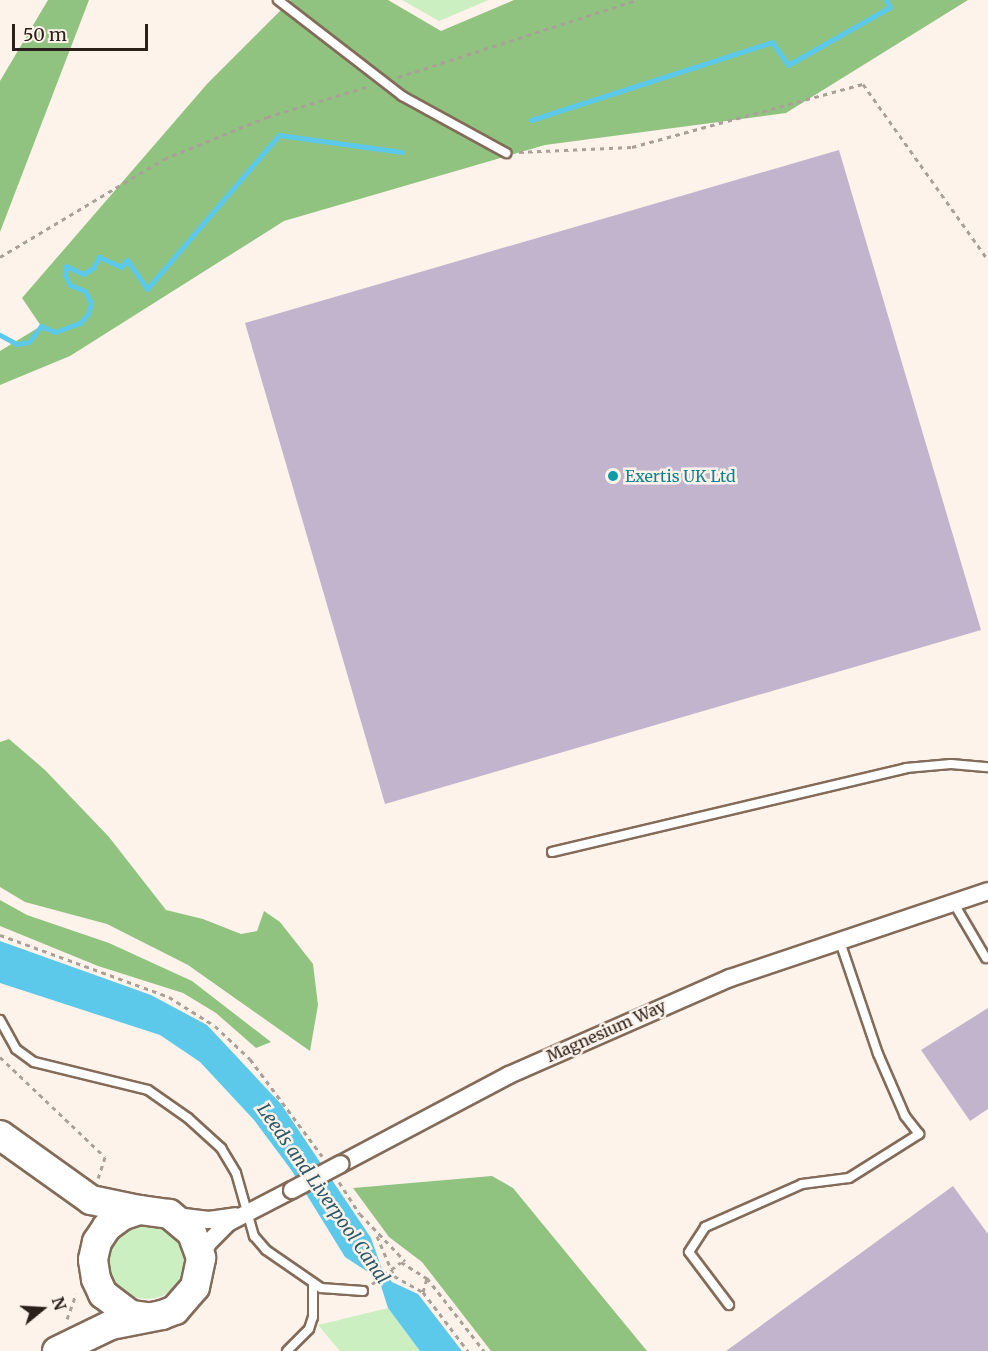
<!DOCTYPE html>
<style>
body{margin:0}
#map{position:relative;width:988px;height:1351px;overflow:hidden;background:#fef3eb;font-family:Merriweather,serif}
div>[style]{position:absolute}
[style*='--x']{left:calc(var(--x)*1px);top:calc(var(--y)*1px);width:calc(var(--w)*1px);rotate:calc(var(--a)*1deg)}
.green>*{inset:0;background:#cbefc0}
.round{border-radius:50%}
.forest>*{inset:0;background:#8fc37f}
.water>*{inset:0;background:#5dc9ea}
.stream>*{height:5px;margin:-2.5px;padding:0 2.5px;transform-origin:2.5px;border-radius:2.5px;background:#5dc9ea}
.building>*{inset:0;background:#c3b4ce}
.path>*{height:3px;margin-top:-1.5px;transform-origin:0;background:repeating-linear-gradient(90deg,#aaa098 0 4.5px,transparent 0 9px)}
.roads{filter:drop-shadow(2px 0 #836b59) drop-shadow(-2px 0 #836b59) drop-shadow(0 2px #836b59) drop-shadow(0 -2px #836b59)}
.lane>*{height:8px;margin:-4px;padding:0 4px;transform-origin:4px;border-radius:4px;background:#fff}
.street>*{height:16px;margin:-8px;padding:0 8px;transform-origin:8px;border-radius:8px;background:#fff}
.highway>*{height:28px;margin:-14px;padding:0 14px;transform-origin:14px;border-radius:14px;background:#fff}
.path-bridge>*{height:3px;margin-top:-1.5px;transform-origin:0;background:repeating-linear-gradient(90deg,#aaa098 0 4.5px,transparent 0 9px)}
.bridges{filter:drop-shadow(2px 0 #836b59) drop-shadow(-2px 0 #836b59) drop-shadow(0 2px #836b59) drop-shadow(0 -2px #836b59)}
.street-bridge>*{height:16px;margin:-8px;padding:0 8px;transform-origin:8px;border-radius:8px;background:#fff}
.dots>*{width:16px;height:16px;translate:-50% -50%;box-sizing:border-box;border:3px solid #fef3eb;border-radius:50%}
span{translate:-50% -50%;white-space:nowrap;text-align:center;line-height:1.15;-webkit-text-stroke:5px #fef3eb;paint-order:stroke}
.culture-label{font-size:16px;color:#0d838f}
.left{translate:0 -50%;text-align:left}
.street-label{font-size:16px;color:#2b211a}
.water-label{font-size:18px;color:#295765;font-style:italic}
.north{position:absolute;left:12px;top:1279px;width:60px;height:60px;-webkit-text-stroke:4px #fef3eb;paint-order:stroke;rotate:72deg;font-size:16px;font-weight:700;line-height:24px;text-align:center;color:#2b211a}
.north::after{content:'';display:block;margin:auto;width:21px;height:27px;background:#2b211a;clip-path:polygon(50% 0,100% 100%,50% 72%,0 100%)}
.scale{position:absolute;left:12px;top:24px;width:136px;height:27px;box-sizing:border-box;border:3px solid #2b211a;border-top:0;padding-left:8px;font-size:18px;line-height:21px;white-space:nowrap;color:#2b211a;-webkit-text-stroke:4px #fef3eb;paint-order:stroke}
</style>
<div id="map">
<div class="green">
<i style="clip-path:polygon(402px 0,489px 0,439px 21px)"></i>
<i class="round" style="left:108px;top:1221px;width:78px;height:78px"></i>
<i style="clip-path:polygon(388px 1308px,420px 1351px,340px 1351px,318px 1325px)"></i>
</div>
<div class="forest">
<i style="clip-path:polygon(48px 0,89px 0,0 232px,0 81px)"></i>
<i style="clip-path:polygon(291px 0,388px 0,441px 31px,514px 0,968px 0,786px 113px,545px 145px,284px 221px,70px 356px,0 385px,0 351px,41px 326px,22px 298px,207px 84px)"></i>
<i style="clip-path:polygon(9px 739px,45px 770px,109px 837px,166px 910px,203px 919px,241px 934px,257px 931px,264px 911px,280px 922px,313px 964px,318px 1005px,310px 1051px,188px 965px,107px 924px,25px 902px,0 887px,0 742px)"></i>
<i style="clip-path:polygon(0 900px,27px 915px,109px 943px,192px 981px,271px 1042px,256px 1048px,216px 1013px,183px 993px,98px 966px,0 926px)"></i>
<i style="clip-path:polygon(492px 1176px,513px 1188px,647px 1351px,491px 1351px,422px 1262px,389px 1237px,353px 1188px)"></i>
</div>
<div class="water">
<i style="clip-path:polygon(0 941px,151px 995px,207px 1025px,281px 1104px,371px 1238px,382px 1269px,392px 1282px,418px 1294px,462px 1351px,420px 1351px,388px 1308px,381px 1286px,371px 1274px,345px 1257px,292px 1171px,254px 1120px,200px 1062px,160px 1035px,0 983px)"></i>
</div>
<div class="stream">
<i style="--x:531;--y:120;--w:253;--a:-17.9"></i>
<i style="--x:772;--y:42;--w:28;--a:55"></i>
<i style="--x:788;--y:65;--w:117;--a:-29.6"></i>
<i style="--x:890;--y:7;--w:8;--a:-120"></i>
<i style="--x:0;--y:335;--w:19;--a:28"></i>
<i style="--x:17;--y:344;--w:12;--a:-9"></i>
<i style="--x:29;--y:342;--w:20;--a:-53"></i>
<i style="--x:41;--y:326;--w:15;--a:23"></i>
<i style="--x:55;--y:332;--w:27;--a:-20"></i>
<i style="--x:80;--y:323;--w:12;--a:-48"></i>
<i style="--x:88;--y:314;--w:11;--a:-75"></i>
<i style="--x:91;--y:303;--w:13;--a:-117"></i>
<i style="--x:85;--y:291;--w:16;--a:-158"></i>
<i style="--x:70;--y:285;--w:11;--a:-117"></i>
<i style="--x:65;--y:275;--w:9;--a:-84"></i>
<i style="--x:66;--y:266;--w:19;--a:25"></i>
<i style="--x:83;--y:274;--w:12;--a:-31"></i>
<i style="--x:93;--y:268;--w:13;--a:-61"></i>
<i style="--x:99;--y:257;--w:24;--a:24"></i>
<i style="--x:121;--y:267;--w:9;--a:-49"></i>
<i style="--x:127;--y:260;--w:35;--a:55"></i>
<i style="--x:147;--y:289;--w:203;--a:-49.4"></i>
<i style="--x:279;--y:135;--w:124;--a:7.9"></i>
</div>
<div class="building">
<i style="clip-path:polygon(839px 150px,981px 630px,385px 804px,245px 323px)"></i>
<i style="clip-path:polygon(988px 1008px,988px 1109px,970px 1121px,921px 1050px)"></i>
<i style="clip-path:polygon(953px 1186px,988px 1234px,988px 1351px,726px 1351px)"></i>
</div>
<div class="path">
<i style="--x:398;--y:77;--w:251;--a:-17.9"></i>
<i style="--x:519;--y:152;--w:113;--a:-2.5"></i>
<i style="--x:632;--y:147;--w:239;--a:-15.3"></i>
<i style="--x:863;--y:84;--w:216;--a:54.6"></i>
<i style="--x:0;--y:257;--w:191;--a:-30.9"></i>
<i style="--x:164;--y:159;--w:111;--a:-22.2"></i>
<i style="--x:267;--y:117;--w:107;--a:-16.9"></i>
<i style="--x:0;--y:935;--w:180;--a:20.1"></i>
<i style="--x:169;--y:997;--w:54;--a:32.2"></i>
<i style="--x:215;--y:1026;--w:48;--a:43.3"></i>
<i style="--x:250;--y:1059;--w:121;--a:53.4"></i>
<i style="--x:0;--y:1057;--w:145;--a:43.6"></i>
<i style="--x:105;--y:1157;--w:22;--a:108"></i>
<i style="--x:339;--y:1182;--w:38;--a:57"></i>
<i style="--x:360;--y:1214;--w:65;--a:46.2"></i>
<i style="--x:377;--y:1236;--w:43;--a:67"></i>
<i style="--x:394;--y:1276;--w:33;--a:29"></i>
<i style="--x:423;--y:1292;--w:74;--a:52.7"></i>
<i style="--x:401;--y:1262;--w:31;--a:32"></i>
<i style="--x:427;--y:1278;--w:93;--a:52"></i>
<i style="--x:372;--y:1284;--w:15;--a:-37"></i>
<i style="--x:423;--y:1292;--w:15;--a:-74"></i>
<i style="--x:67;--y:1319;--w:27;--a:-70"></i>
</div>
<div class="roads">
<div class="lane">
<i style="--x:278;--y:0;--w:157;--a:37.7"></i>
<i style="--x:402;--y:96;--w:119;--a:28.7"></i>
<i style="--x:552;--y:852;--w:364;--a:-13.3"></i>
<i style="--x:906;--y:768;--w:45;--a:-5.1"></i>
<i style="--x:951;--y:764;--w:37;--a:5"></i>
<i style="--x:953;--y:902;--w:65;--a:59.5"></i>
<i style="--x:0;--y:1020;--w:33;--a:61"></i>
<i style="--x:16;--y:1049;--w:22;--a:36"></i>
<i style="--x:34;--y:1062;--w:117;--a:13.8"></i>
<i style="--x:148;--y:1090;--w:49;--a:35"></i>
<i style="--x:188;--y:1118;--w:45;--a:42.3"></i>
<i style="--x:221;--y:1148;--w:29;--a:59"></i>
<i style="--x:236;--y:1173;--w:66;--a:74.1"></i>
<i style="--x:254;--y:1236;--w:18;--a:49"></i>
<i style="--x:266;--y:1250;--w:67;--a:34.6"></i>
<i style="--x:321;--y:1288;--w:42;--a:4.1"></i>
<i style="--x:729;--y:1305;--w:66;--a:-127"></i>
<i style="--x:689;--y:1252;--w:30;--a:-57"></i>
<i style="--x:705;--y:1227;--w:106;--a:-23.9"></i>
<i style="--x:802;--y:1184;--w:47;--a:-7.3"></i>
<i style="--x:849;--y:1178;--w:83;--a:-32.2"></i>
<i style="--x:919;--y:1134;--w:23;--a:-128"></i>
<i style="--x:905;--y:1116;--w:68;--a:-113.5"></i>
<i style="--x:878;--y:1054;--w:121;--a:-108.7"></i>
<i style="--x:287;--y:1351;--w:31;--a:-45"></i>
<i style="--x:309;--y:1329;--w:13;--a:-72"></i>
<i style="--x:313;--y:1317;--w:34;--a:-90"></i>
</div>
<div class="street">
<i style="--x:341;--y:1164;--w:190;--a:-27.9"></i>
<i style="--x:509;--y:1075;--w:241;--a:-23.7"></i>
<i style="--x:730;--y:978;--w:272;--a:-18.6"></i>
<i style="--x:176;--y:1216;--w:33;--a:7"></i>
<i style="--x:209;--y:1220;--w:27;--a:-8"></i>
<i style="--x:201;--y:1258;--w:17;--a:-65"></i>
<i style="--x:208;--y:1243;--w:28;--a:-45"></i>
<i style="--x:228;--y:1223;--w:72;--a:-27.3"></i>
</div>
<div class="highway">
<i style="--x:0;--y:1135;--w:112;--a:35.5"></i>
<i style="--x:91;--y:1200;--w:49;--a:11.8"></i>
<i style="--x:57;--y:1351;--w:60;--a:-25.7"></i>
<i style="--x:111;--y:1325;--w:52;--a:-11.1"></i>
<i style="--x:162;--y:1315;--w:14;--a:-21"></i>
<i style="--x:175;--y:1310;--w:30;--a:-49"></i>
<i style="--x:195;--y:1287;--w:30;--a:-78"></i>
<i style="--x:201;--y:1258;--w:27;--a:-110"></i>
<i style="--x:192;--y:1233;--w:30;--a:-140"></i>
<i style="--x:169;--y:1214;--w:30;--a:-172"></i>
<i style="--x:139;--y:1210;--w:18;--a:161"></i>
<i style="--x:122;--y:1216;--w:19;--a:144"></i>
<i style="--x:107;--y:1227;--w:18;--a:124"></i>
<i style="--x:97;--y:1242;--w:18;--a:103"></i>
<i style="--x:93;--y:1260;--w:19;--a:81"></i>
<i style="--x:96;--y:1279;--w:17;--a:65"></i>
<i style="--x:103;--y:1294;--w:35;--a:37"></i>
<i style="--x:131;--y:1315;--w:17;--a:7"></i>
</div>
</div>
<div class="path-bridge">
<i style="--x:384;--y:1275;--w:21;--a:-37"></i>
</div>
<div class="bridges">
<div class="street-bridge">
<i style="--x:292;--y:1190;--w:55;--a:-28"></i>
</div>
</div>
<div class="dots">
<i style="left:613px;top:476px;background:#0f9aa8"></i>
</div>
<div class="culture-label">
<span class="left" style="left:625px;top:476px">Exertis UK Ltd</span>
</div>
<div class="street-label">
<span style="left:606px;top:1031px;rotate:-24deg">Magnesium Way</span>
</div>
<div class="water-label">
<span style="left:323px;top:1194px;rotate:55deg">Leeds and Liverpool Canal</span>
</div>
<div class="north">N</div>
<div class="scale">50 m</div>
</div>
